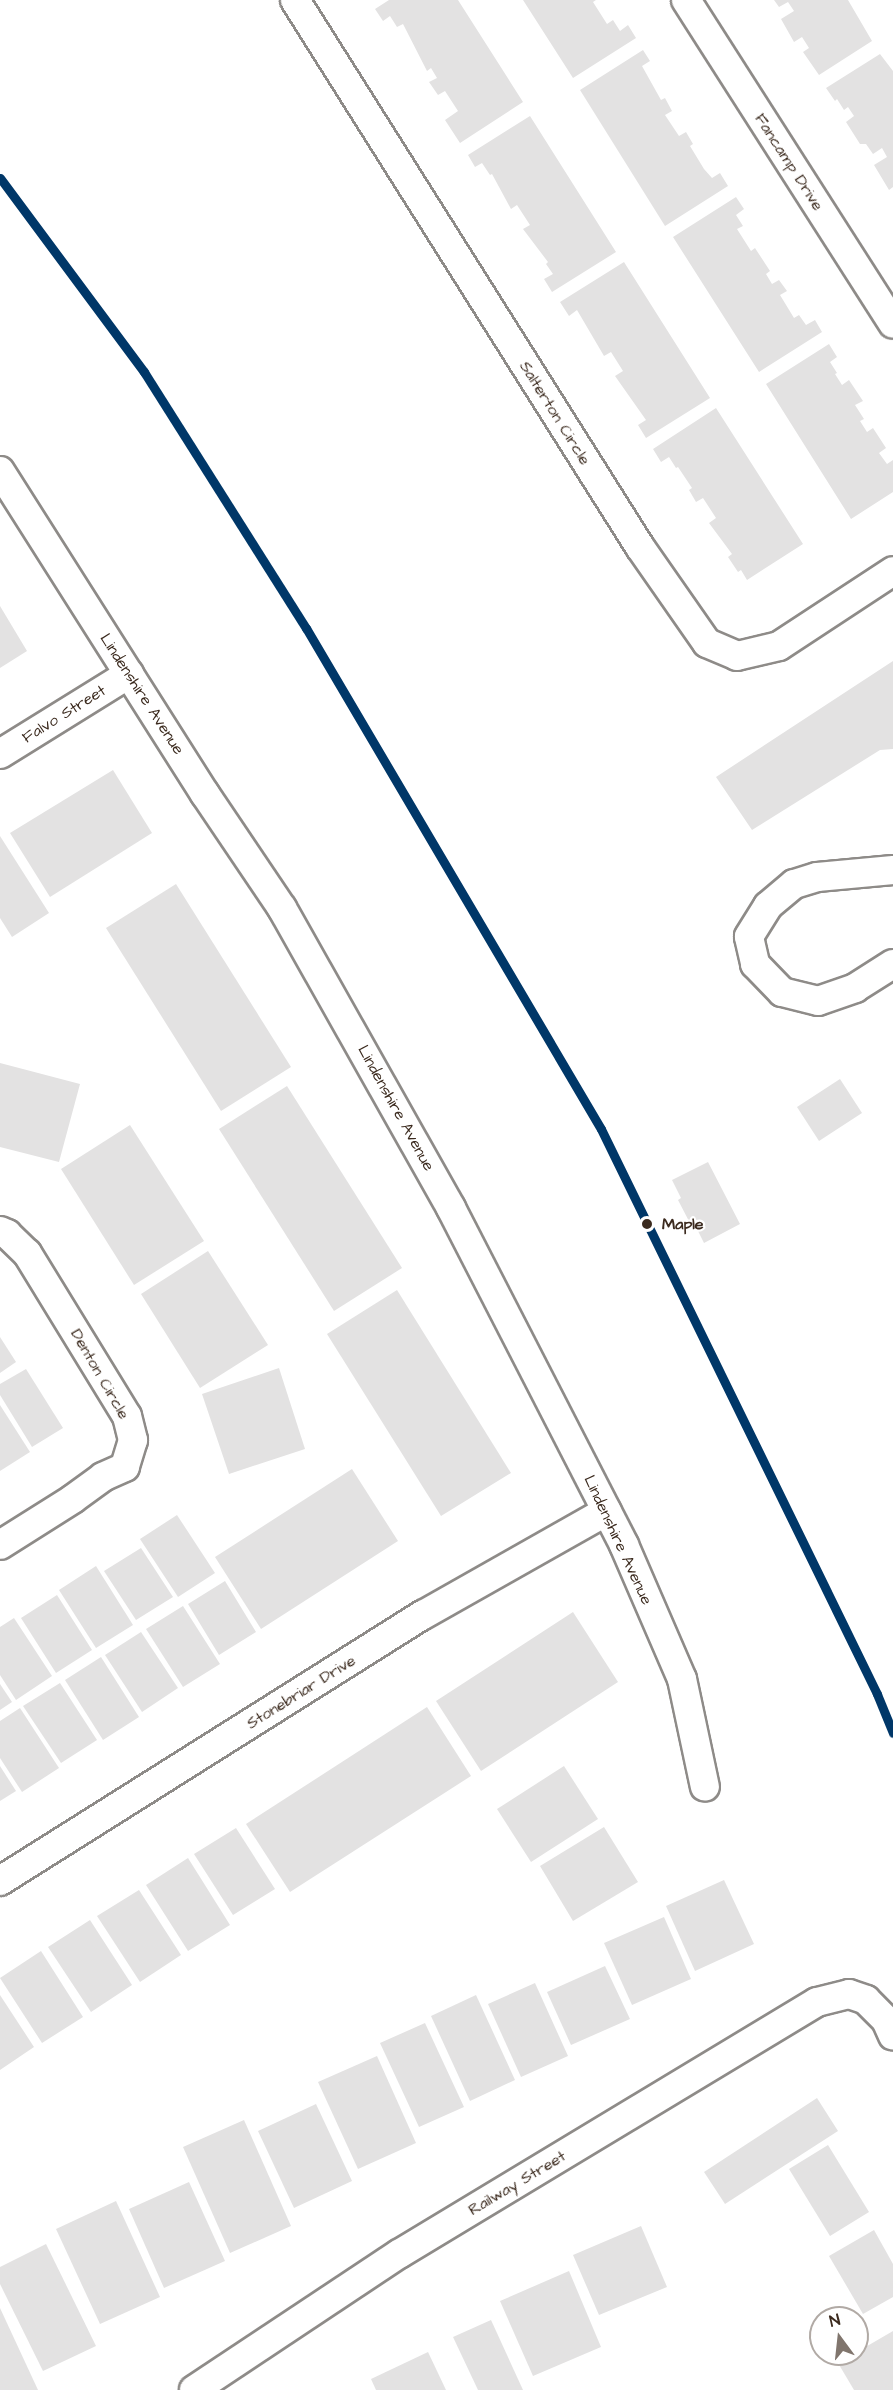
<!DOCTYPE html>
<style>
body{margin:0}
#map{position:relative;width:893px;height:2390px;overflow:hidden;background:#fff;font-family:"Architects Daughter",sans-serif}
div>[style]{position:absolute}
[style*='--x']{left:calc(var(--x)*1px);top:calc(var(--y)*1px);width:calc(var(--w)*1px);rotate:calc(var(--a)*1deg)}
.building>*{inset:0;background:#e3e2e2}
.roads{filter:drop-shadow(2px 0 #8e8b88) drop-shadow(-2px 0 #8e8b88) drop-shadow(0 2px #8e8b88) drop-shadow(0 -2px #8e8b88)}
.street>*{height:28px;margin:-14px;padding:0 14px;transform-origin:14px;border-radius:14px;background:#fff}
.rail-1>*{height:9px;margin:-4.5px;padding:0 4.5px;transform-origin:4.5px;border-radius:4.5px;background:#003768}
.dots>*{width:16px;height:16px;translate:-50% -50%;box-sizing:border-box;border:3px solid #fff;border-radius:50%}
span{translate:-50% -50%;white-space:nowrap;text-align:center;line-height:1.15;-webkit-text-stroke:4.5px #fff;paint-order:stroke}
.street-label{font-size:16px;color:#3b2a1e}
.stop-label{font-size:16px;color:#3b2a1e;font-weight:700}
.left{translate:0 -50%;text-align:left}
.north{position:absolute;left:809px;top:2306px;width:60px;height:60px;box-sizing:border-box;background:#fff;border:2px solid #b1aaa5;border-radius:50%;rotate:345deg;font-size:16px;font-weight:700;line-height:24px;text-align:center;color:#3b2a1e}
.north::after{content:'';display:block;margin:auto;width:21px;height:27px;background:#80756d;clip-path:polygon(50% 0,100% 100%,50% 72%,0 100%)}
</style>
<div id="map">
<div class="building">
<i style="clip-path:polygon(389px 0,458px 0,523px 102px,460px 143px,445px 120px,458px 111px,445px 91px,438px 95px,429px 82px,437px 78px,431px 68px,427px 71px,403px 24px,397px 27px,390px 16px,383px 21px,375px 9px)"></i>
<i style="clip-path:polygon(523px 0,596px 0,593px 2px,607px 24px,613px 20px,620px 31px,628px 25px,636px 38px,573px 78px)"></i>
<i style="clip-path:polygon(774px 0,848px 0,872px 41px,819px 75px,803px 52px,809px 48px,802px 37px,794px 42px,781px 19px,794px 11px,788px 2px,779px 7px)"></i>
<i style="clip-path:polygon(643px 50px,650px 61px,642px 66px,661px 100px,665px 98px,672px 111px,665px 115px,679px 136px,686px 132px,693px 144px,690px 146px,704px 169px,712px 178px,720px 173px,728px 186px,665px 226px,580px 90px)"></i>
<i style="clip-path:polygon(880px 54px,893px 71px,893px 187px,889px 190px,874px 165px,887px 157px,882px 148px,873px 154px,866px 144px,860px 144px,846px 122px,854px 116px,848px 107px,844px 110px,837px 99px,835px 101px,826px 88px)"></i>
<i style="clip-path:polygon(530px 116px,616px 252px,552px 292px,544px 279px,553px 274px,546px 264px,548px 262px,523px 229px,530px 225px,517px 205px,511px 209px,492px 174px,490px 175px,482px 163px,475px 167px,468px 155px)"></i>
<i style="clip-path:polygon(736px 197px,744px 209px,736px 215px,743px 226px,737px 229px,751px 251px,755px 248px,770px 271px,766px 274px,772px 284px,779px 280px,787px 291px,780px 295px,794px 318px,799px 315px,806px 325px,815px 320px,822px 332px,759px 372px,673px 237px)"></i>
<i style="clip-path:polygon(624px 262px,710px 398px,646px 438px,638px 425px,646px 420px,615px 376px,623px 371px,611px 352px,604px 356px,577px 310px,569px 316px,560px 302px)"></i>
<i style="clip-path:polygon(829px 344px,837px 357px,830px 362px,837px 373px,835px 374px,842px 385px,849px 380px,863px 401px,855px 405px,864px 419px,860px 421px,867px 432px,873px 428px,886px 448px,879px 453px,887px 464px,893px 460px,893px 492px,851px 519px,766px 384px)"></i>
<i style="clip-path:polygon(716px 408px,803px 544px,747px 580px,741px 570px,738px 572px,728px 557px,732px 554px,709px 523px,716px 518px,703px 498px,696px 502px,689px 490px,692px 488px,678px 467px,676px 468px,669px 457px,661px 462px,653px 449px)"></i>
<i style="clip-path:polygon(0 606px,27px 651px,0 668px)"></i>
<i style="clip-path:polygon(893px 661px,893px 749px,880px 750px,752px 830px,716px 777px)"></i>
<i style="clip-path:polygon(113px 770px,152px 833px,50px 897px,10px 833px)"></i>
<i style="clip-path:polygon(0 836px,49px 913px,12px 937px,0 918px)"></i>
<i style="clip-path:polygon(176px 884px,291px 1067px,221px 1111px,106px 928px)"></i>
<i style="clip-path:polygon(0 1063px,80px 1084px,59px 1162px,0 1147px)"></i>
<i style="clip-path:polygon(840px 1079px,862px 1113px,819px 1141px,797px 1107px)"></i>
<i style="clip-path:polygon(287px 1086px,402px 1268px,334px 1311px,219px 1129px)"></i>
<i style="clip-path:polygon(130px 1125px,204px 1241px,134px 1285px,61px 1169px)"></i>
<i style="clip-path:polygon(708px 1162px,740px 1224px,704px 1243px,695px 1225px,692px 1227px,678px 1200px,681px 1198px,672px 1180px)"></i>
<i style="clip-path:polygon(208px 1251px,268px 1345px,200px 1388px,141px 1294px)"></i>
<i style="clip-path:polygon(397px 1290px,511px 1473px,441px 1516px,327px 1334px)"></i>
<i style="clip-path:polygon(0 1337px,16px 1362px,0 1373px)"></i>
<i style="clip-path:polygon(279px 1368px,305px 1449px,229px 1474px,202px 1394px)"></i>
<i style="clip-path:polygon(26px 1369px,63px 1428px,32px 1447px,0 1395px,0 1384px)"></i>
<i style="clip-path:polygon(0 1405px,30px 1452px,0 1471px)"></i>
<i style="clip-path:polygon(352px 1469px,398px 1541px,261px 1629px,215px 1557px)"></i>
<i style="clip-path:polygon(177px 1515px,215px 1573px,178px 1597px,140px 1539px)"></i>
<i style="clip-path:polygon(141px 1548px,173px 1597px,136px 1620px,104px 1571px)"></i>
<i style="clip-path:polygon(96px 1566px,133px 1625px,96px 1648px,59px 1590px)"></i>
<i style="clip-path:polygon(225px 1581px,256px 1632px,219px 1655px,188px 1604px)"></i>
<i style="clip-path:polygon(57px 1595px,92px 1650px,56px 1673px,21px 1618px)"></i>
<i style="clip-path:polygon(183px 1606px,220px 1664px,183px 1687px,146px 1629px)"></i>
<i style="clip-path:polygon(573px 1612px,618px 1682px,481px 1771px,436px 1701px)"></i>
<i style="clip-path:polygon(14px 1618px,52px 1676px,16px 1700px,0 1675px,0 1627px)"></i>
<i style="clip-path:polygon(141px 1632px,178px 1688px,142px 1712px,105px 1655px)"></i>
<i style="clip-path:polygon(101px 1657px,139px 1717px,103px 1740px,65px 1680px)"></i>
<i style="clip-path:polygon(60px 1683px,97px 1740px,61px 1763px,23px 1706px)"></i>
<i style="clip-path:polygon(0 1684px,12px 1702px,0 1710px)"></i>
<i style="clip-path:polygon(427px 1707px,471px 1776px,290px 1892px,246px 1824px)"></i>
<i style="clip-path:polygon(20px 1708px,59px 1768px,22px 1792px,0 1758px,0 1721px)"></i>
<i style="clip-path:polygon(0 1766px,16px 1791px,0 1801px)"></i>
<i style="clip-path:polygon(564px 1766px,598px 1819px,531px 1862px,497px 1809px)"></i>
<i style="clip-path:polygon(604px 1827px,638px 1882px,573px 1921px,540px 1866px)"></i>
<i style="clip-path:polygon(236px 1828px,275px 1889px,233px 1915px,194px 1854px)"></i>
<i style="clip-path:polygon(188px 1858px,230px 1925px,188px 1951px,146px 1885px)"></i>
<i style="clip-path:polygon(724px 1880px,754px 1944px,695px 1971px,666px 1906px)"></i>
<i style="clip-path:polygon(139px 1890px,181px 1955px,140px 1982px,97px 1916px)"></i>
<i style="clip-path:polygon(664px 1917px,691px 1979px,632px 2005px,604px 1943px)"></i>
<i style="clip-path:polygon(90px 1920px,132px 1985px,91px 2012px,48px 1947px)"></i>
<i style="clip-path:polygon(41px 1951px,83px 2017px,42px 2043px,0 1978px)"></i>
<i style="clip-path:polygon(605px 1966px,630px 2019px,571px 2045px,547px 1992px)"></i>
<i style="clip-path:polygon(535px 1983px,568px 2056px,521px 2077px,488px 2004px)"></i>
<i style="clip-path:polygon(0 1995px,34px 2047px,0 2070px)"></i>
<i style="clip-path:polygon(476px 1995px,515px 2080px,470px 2101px,431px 2016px)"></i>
<i style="clip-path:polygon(425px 2023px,464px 2107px,419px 2127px,380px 2043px)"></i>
<i style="clip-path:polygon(377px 2056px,416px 2143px,358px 2169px,318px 2082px)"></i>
<i style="clip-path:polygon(817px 2098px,838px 2131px,725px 2204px,704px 2172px)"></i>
<i style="clip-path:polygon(316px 2104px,352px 2181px,294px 2208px,258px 2131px)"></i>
<i style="clip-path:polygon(244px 2120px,291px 2226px,230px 2253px,183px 2147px)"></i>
<i style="clip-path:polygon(828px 2145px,869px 2212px,830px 2236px,789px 2169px)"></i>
<i style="clip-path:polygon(189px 2182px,225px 2261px,164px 2288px,129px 2209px)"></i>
<i style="clip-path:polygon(116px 2201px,160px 2297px,100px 2324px,56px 2229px)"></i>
<i style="clip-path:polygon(641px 2226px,667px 2287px,599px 2315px,573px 2255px)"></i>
<i style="clip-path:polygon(874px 2230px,893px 2264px,893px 2297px,863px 2314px,829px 2256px)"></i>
<i style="clip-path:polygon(46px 2244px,96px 2346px,43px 2371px,0 2284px,0 2267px)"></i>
<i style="clip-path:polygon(569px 2271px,601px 2347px,533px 2376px,500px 2301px)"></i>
<i style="clip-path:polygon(0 2308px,38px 2390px,0 2390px)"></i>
<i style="clip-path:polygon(491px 2320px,523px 2390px,478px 2390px,453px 2337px)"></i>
<i style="clip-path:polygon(893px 2331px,893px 2390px,854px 2390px,838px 2363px)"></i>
<i style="clip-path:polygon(428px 2352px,446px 2390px,376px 2390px,371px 2379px)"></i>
</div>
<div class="roads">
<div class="street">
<i style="--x:295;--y:0;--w:647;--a:57.76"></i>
<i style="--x:640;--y:547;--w:117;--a:55.1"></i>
<i style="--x:707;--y:643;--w:33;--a:23"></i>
<i style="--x:737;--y:656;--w:43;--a:-13.4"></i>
<i style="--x:779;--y:646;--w:136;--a:-33.3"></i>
<i style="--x:686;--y:0;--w:384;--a:57.4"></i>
<i style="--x:0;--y:471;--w:383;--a:57.6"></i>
<i style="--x:205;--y:794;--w:138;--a:56"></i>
<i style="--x:282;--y:908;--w:344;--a:60.6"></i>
<i style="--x:451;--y:1208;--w:379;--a:62.8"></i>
<i style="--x:624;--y:1545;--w:146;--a:66.6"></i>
<i style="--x:682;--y:1679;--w:110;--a:78"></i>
<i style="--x:0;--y:754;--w:152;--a:-31.8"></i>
<i style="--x:893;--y:870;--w:76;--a:174.7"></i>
<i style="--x:817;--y:877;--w:24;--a:163"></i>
<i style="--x:794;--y:884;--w:34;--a:140"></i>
<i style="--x:768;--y:906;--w:36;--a:122"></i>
<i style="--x:749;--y:937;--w:28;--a:77"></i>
<i style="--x:755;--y:964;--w:39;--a:46"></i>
<i style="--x:782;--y:992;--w:37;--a:14"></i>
<i style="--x:818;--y:1001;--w:39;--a:-19"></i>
<i style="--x:855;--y:988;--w:45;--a:-32.3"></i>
<i style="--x:0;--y:1231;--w:8;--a:23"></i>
<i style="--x:7;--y:1234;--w:28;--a:44"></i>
<i style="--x:27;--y:1253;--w:191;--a:58.5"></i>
<i style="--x:127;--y:1416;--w:25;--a:76"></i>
<i style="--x:133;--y:1440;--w:28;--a:107"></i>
<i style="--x:125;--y:1467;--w:24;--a:156"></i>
<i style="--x:103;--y:1477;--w:37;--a:144"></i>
<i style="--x:73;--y:1499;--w:86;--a:147.8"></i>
<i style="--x:0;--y:1881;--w:500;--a:-32.2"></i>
<i style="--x:423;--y:1615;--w:211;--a:-29.5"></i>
<i style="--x:194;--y:2390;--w:246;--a:-33.6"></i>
<i style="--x:399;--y:2254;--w:488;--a:-31.1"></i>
<i style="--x:817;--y:2002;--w:33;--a:-14"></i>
<i style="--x:849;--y:1994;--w:18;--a:19"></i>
<i style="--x:866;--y:2000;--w:28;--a:45"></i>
<i style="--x:886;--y:2020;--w:17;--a:66"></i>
</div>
</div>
<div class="rail-1">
<i style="--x:0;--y:178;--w:242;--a:53.4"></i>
<i style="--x:144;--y:372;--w:303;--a:57.7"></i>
<i style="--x:306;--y:628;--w:581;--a:59.51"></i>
<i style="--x:601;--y:1129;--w:629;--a:63.96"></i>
<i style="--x:877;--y:1694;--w:42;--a:67.7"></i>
</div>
<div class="dots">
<i style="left:647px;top:1224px;background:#3b2a1e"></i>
</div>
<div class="street-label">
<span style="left:789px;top:162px;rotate:57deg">Fancamp Drive</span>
<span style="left:555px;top:413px;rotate:58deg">Salterton Circle</span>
<span style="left:142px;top:694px;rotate:57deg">Lindenshire Avenue</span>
<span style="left:64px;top:714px;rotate:-32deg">Falvo Street</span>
<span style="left:396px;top:1108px;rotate:61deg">Lindenshire Avenue</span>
<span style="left:100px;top:1374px;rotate:60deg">Denton Circle</span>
<span style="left:618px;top:1540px;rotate:65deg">Lindenshire Avenue</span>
<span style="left:301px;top:1692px;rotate:-32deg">Stonebriar Drive</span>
<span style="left:517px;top:2183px;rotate:-31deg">Railway Street</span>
</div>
<div class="stop-label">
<span class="left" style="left:662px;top:1224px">Maple</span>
</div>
<div class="north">N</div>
</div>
